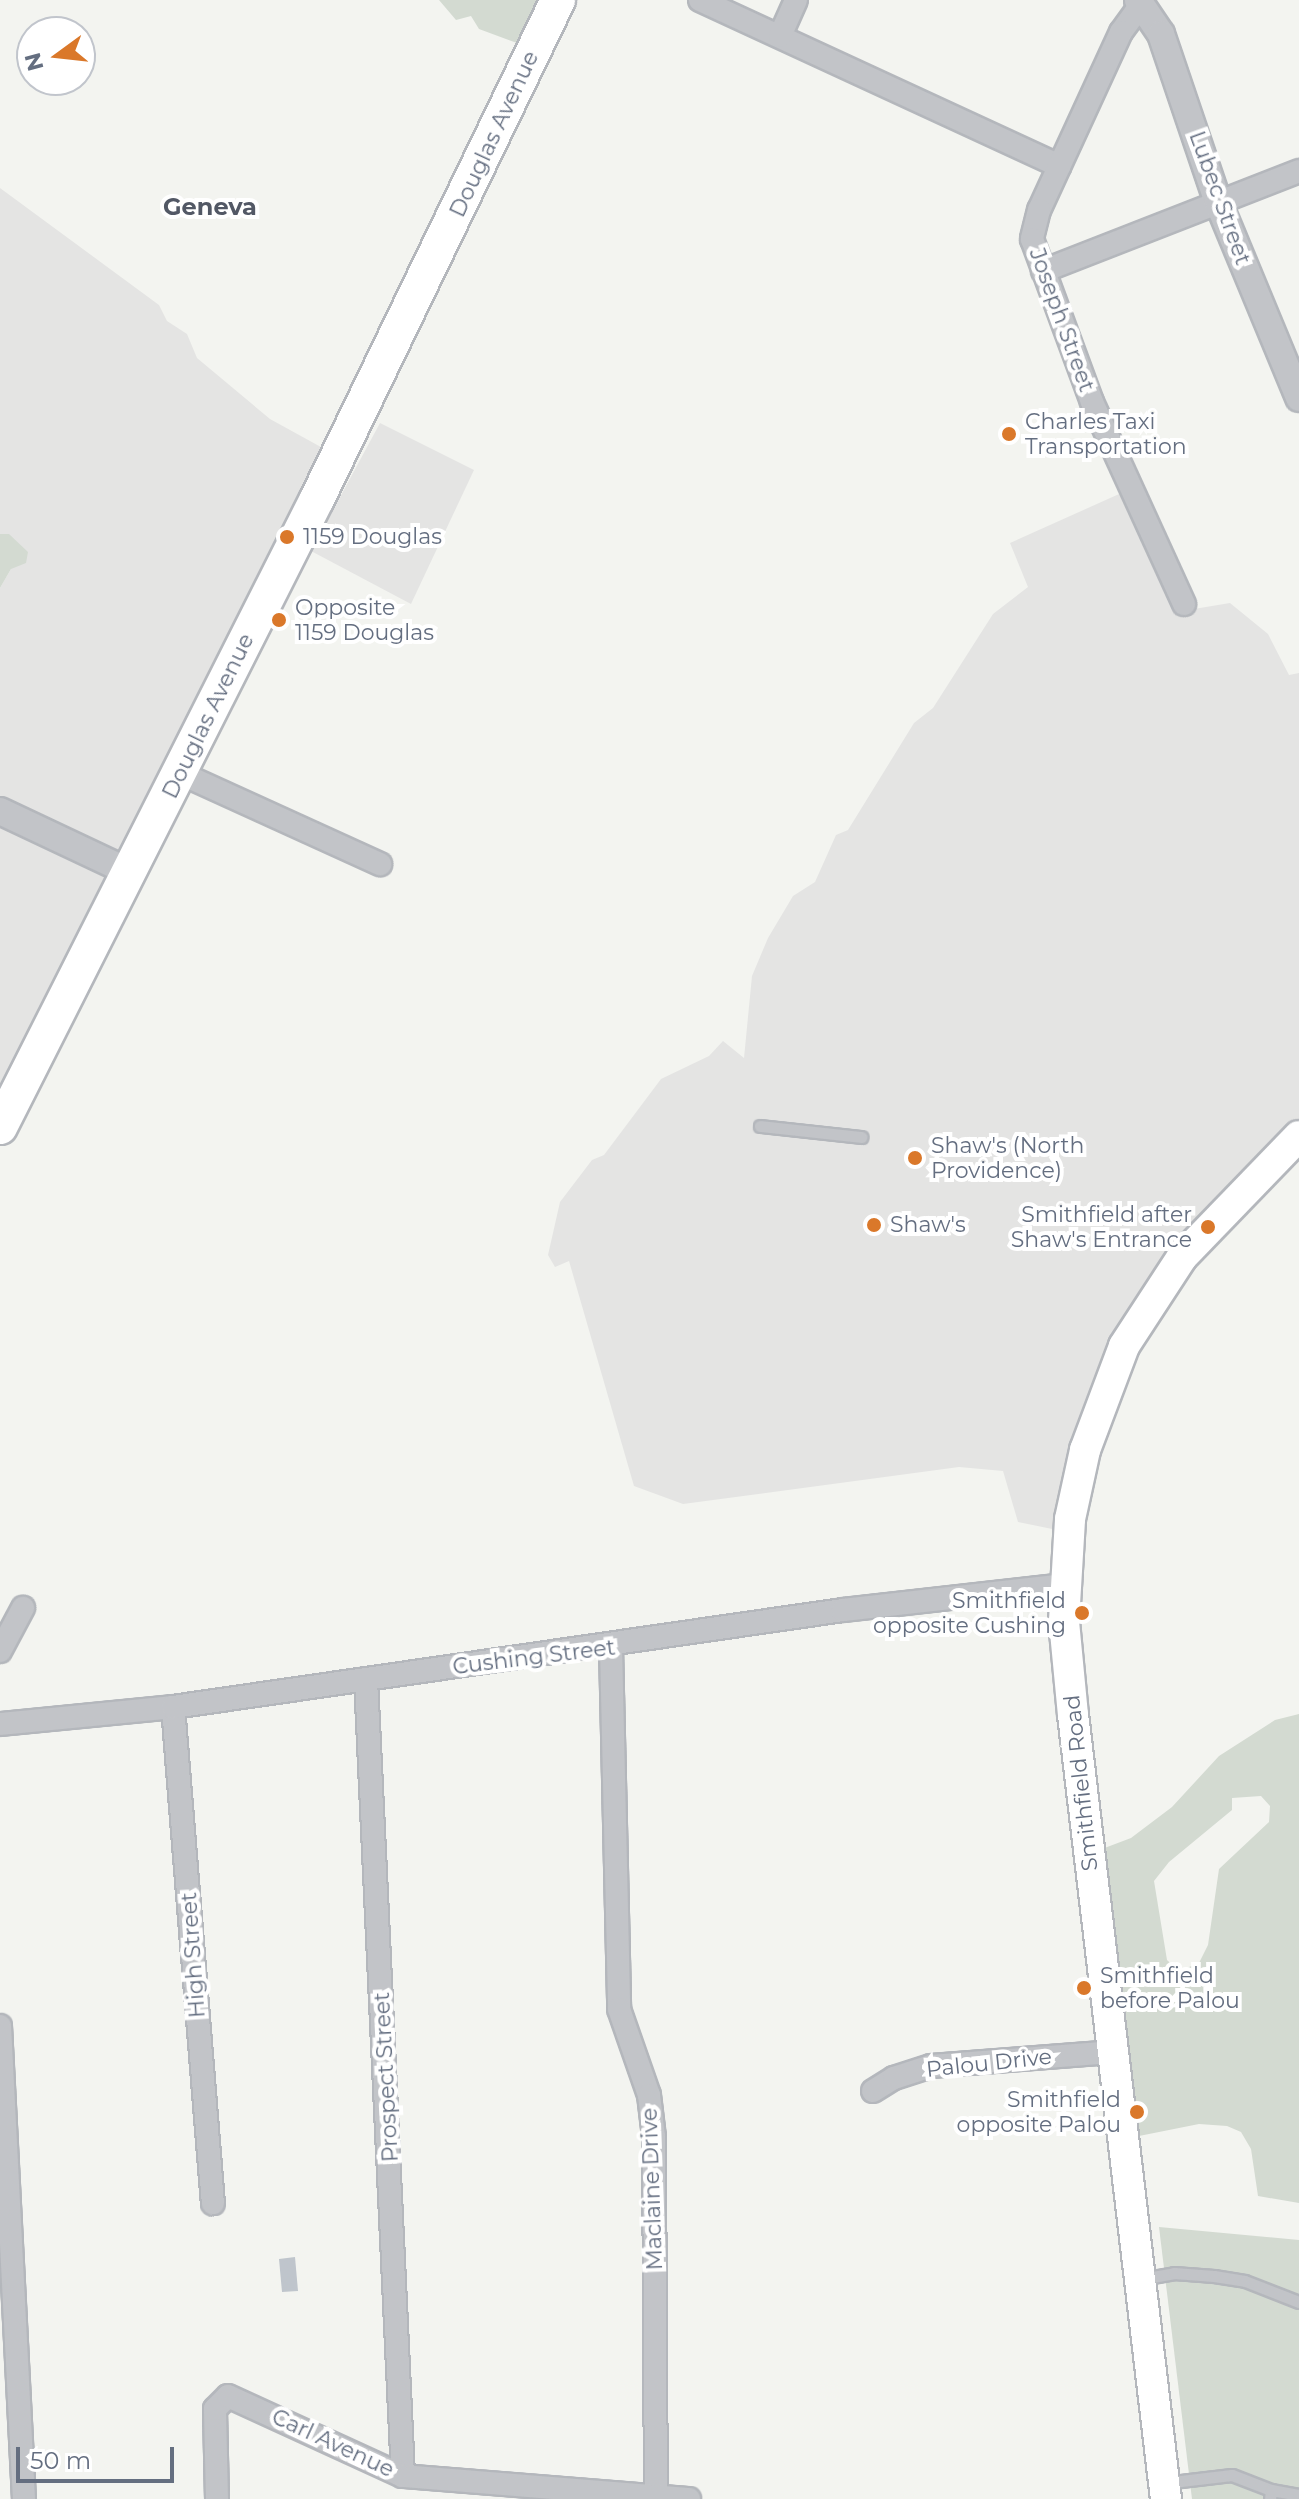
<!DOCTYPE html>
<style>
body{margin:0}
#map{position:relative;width:1299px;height:2499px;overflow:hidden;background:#f3f4f0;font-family:Montserrat,sans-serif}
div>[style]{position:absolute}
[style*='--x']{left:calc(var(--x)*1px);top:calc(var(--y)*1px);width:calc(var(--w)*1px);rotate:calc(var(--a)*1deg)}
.built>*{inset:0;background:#e4e4e3}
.green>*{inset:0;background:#d3dad1}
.water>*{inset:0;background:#bfc5cc}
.roads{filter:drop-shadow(2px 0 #b4b7bc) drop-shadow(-2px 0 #b4b7bc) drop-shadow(0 2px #b4b7bc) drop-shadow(0 -2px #b4b7bc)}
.service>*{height:11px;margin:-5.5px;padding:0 5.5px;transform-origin:5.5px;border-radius:5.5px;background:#c2c4c8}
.minor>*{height:22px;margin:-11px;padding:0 11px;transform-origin:11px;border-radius:11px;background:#c2c4c8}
.tertiary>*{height:26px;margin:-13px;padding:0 13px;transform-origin:13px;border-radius:13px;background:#c2c4c8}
.secondary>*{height:30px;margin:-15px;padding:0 15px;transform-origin:15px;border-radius:15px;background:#fff}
.primary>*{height:34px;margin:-17px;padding:0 17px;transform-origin:17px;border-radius:17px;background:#fff}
.dots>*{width:22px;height:22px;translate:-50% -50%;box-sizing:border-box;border:4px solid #fff;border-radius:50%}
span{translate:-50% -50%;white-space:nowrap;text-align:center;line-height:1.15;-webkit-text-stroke:8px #fff;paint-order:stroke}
.street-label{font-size:22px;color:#646e80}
.poi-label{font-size:22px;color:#646e80}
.left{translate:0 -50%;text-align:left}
.right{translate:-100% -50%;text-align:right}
.neighbourhood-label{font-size:24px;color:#525865;font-weight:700}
.north{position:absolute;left:16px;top:16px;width:80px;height:80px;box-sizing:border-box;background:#fff;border:2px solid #c1c5cc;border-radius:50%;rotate:255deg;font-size:22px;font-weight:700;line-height:32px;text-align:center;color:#646e80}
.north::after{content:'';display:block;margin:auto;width:28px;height:36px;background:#da782a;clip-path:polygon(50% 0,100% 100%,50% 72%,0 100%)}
.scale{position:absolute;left:16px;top:2447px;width:158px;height:36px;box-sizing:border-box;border:4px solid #646e80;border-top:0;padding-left:10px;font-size:24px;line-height:28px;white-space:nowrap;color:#646e80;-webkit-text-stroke:6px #fff;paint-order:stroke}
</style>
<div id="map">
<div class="built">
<i style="clip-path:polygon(0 188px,159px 305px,167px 321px,187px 334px,197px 358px,270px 419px,330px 452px,0 1129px,0 588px,11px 569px,9px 534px,0 534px)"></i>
<i style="clip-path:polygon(380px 423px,474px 470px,411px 604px,311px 551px)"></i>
<i style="clip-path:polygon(1128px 490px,1188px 610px,1230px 603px,1268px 634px,1289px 675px,1299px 673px,1299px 1146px,1227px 1218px,1131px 1358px,1062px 1531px,1018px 1522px,1003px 1471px,959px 1467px,683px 1504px,634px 1486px,569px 1261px,555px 1267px,548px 1255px,560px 1202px,592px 1160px,604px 1155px,661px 1079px,709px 1056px,723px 1041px,744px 1058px,752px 976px,768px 938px,793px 896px,815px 882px,836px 835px,848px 830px,914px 723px,933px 708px,993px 614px,1028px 587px,1010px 543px)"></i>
</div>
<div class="green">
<i style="clip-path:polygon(439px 0,538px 0,555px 9px,536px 50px,479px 29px,471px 16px,456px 20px)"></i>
<i style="clip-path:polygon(0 534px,9px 534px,28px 552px,26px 563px,11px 569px,0 588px)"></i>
<i style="clip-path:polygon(evenodd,1299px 1714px,1299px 2203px,1258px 2196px,1251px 2149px,1241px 2132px,1227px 2126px,1199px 2124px,1124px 2139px,1086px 1855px,1131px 1838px,1172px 1807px,1219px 1756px,1275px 1720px,1299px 1714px,1261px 1796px,1270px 1806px,1269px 1822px,1219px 1869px,1208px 1945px,1199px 1963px,1179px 1971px,1167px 1960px,1154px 1881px,1169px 1862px,1232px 1810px,1232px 1798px,1261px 1796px)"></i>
<i style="clip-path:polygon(1159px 2227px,1299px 2240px,1299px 2499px,1192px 2499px)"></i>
</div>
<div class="water">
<i style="clip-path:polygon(295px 2257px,298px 2291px,282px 2292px,279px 2259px)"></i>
</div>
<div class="roads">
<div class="service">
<i style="--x:760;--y:1126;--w:102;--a:6.2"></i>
<i style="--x:1141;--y:2279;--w:34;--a:-10"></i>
<i style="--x:1174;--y:2273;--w:40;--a:4.3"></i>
<i style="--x:1214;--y:2276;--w:31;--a:9"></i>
<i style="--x:1245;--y:2281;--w:58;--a:21.3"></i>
<i style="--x:1164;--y:2483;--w:68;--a:-6.7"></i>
<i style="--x:1232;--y:2475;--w:42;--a:21"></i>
<i style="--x:1271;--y:2490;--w:9;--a:96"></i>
<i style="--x:1271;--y:2490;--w:28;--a:10"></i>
</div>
<div class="minor">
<i style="--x:700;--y:0;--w:396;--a:24.8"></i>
<i style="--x:1140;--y:6;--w:32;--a:126"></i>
<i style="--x:1121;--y:32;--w:196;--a:114.7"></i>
<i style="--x:1039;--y:210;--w:30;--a:104"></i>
<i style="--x:1032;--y:239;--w:174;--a:69.8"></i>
<i style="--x:1092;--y:402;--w:222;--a:65.5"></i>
<i style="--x:780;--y:36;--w:39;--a:-66"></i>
<i style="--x:1043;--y:271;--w:275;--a:-21.3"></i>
<i style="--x:180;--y:773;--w:220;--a:24.5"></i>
<i style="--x:611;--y:1647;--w:362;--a:88.7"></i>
<i style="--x:619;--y:2009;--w:91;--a:70.8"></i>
<i style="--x:649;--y:2095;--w:42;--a:83.2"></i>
<i style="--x:654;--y:2137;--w:359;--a:89.7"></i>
<i style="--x:0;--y:1651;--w:49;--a:-61.9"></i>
<i style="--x:366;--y:1679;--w:798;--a:87.34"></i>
<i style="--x:173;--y:1707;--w:498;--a:85.4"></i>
<i style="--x:0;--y:1724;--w:174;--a:-5.6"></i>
<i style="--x:173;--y:1707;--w:677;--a:-8.24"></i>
<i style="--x:843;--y:1610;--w:224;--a:-6.4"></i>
<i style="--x:0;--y:2026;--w:474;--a:87.1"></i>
<i style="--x:873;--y:2091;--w:25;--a:-32"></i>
<i style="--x:894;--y:2078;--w:39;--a:-18"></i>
<i style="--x:931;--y:2066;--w:181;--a:-4.4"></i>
<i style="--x:217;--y:2499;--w:90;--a:-91.3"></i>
<i style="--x:215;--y:2409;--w:18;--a:-45"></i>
<i style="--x:228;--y:2396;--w:192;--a:24.6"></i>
<i style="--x:403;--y:2476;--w:287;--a:4.6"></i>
</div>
<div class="tertiary">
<i style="--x:1138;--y:0;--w:41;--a:55.9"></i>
<i style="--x:1161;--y:34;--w:177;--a:71.3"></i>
<i style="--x:1218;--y:202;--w:212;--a:67.5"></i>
<i style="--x:0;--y:811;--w:143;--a:25.3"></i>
</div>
<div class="secondary">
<i style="--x:1166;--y:2499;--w:789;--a:-96.76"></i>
<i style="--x:1073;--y:1715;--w:94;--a:-95.5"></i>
<i style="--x:1064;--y:1621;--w:102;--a:-86.6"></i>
<i style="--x:1070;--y:1519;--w:71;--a:-77.7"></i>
<i style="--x:1085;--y:1450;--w:111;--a:-69.4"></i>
<i style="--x:1124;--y:1346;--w:106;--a:-56.9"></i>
<i style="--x:1182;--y:1257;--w:168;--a:-46"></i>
</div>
<div class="primary">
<i style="--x:0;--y:1127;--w:703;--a:-63.22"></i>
<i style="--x:317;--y:499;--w:554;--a:-64.22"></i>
</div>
</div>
<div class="dots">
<i style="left:1009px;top:434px;background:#da782a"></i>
<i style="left:287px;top:537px;background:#da782a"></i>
<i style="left:279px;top:620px;background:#da782a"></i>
<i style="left:915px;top:1158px;background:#da782a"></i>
<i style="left:874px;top:1225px;background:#da782a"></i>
<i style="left:1208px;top:1227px;background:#da782a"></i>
<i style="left:1082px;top:1613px;background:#da782a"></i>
<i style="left:1084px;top:1988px;background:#da782a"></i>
<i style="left:1137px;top:2112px;background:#da782a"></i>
</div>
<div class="street-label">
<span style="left:494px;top:134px;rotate:-65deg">Douglas Avenue</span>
<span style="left:1220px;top:198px;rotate:70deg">Lubec Street</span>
<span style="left:1062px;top:320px;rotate:70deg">Joseph Street</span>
<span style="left:208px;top:716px;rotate:-64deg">Douglas Avenue</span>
<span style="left:534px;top:1657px;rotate:-7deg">Cushing Street</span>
<span style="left:1081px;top:1783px;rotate:-96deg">Smithfield Road</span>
<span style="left:193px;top:1955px;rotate:-94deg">High Street</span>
<span style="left:989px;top:2063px;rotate:-6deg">Palou Drive</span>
<span style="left:386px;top:2077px;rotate:-93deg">Prospect Street</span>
<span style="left:652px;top:2189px;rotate:-92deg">Maclaine Drive</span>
<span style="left:333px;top:2443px;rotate:25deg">Carl Avenue</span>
</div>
<div class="poi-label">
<span class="left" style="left:1025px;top:434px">Charles Taxi<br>Transportation</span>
<span class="left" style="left:303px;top:537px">1159 Douglas</span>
<span class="left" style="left:295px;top:620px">Opposite<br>1159 Douglas</span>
<span class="left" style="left:931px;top:1158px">Shaw's (North<br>Providence)</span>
<span class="right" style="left:1192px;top:1227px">Smithfield after<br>Shaw's Entrance</span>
<span class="left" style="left:890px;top:1225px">Shaw's</span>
<span class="right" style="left:1066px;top:1613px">Smithfield<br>opposite Cushing</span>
<span class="left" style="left:1100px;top:1988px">Smithfield<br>before Palou</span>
<span class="right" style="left:1121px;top:2112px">Smithfield<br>opposite Palou</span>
</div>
<div class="neighbourhood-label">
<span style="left:210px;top:207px">Geneva</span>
</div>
<div class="north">N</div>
<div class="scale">50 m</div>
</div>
